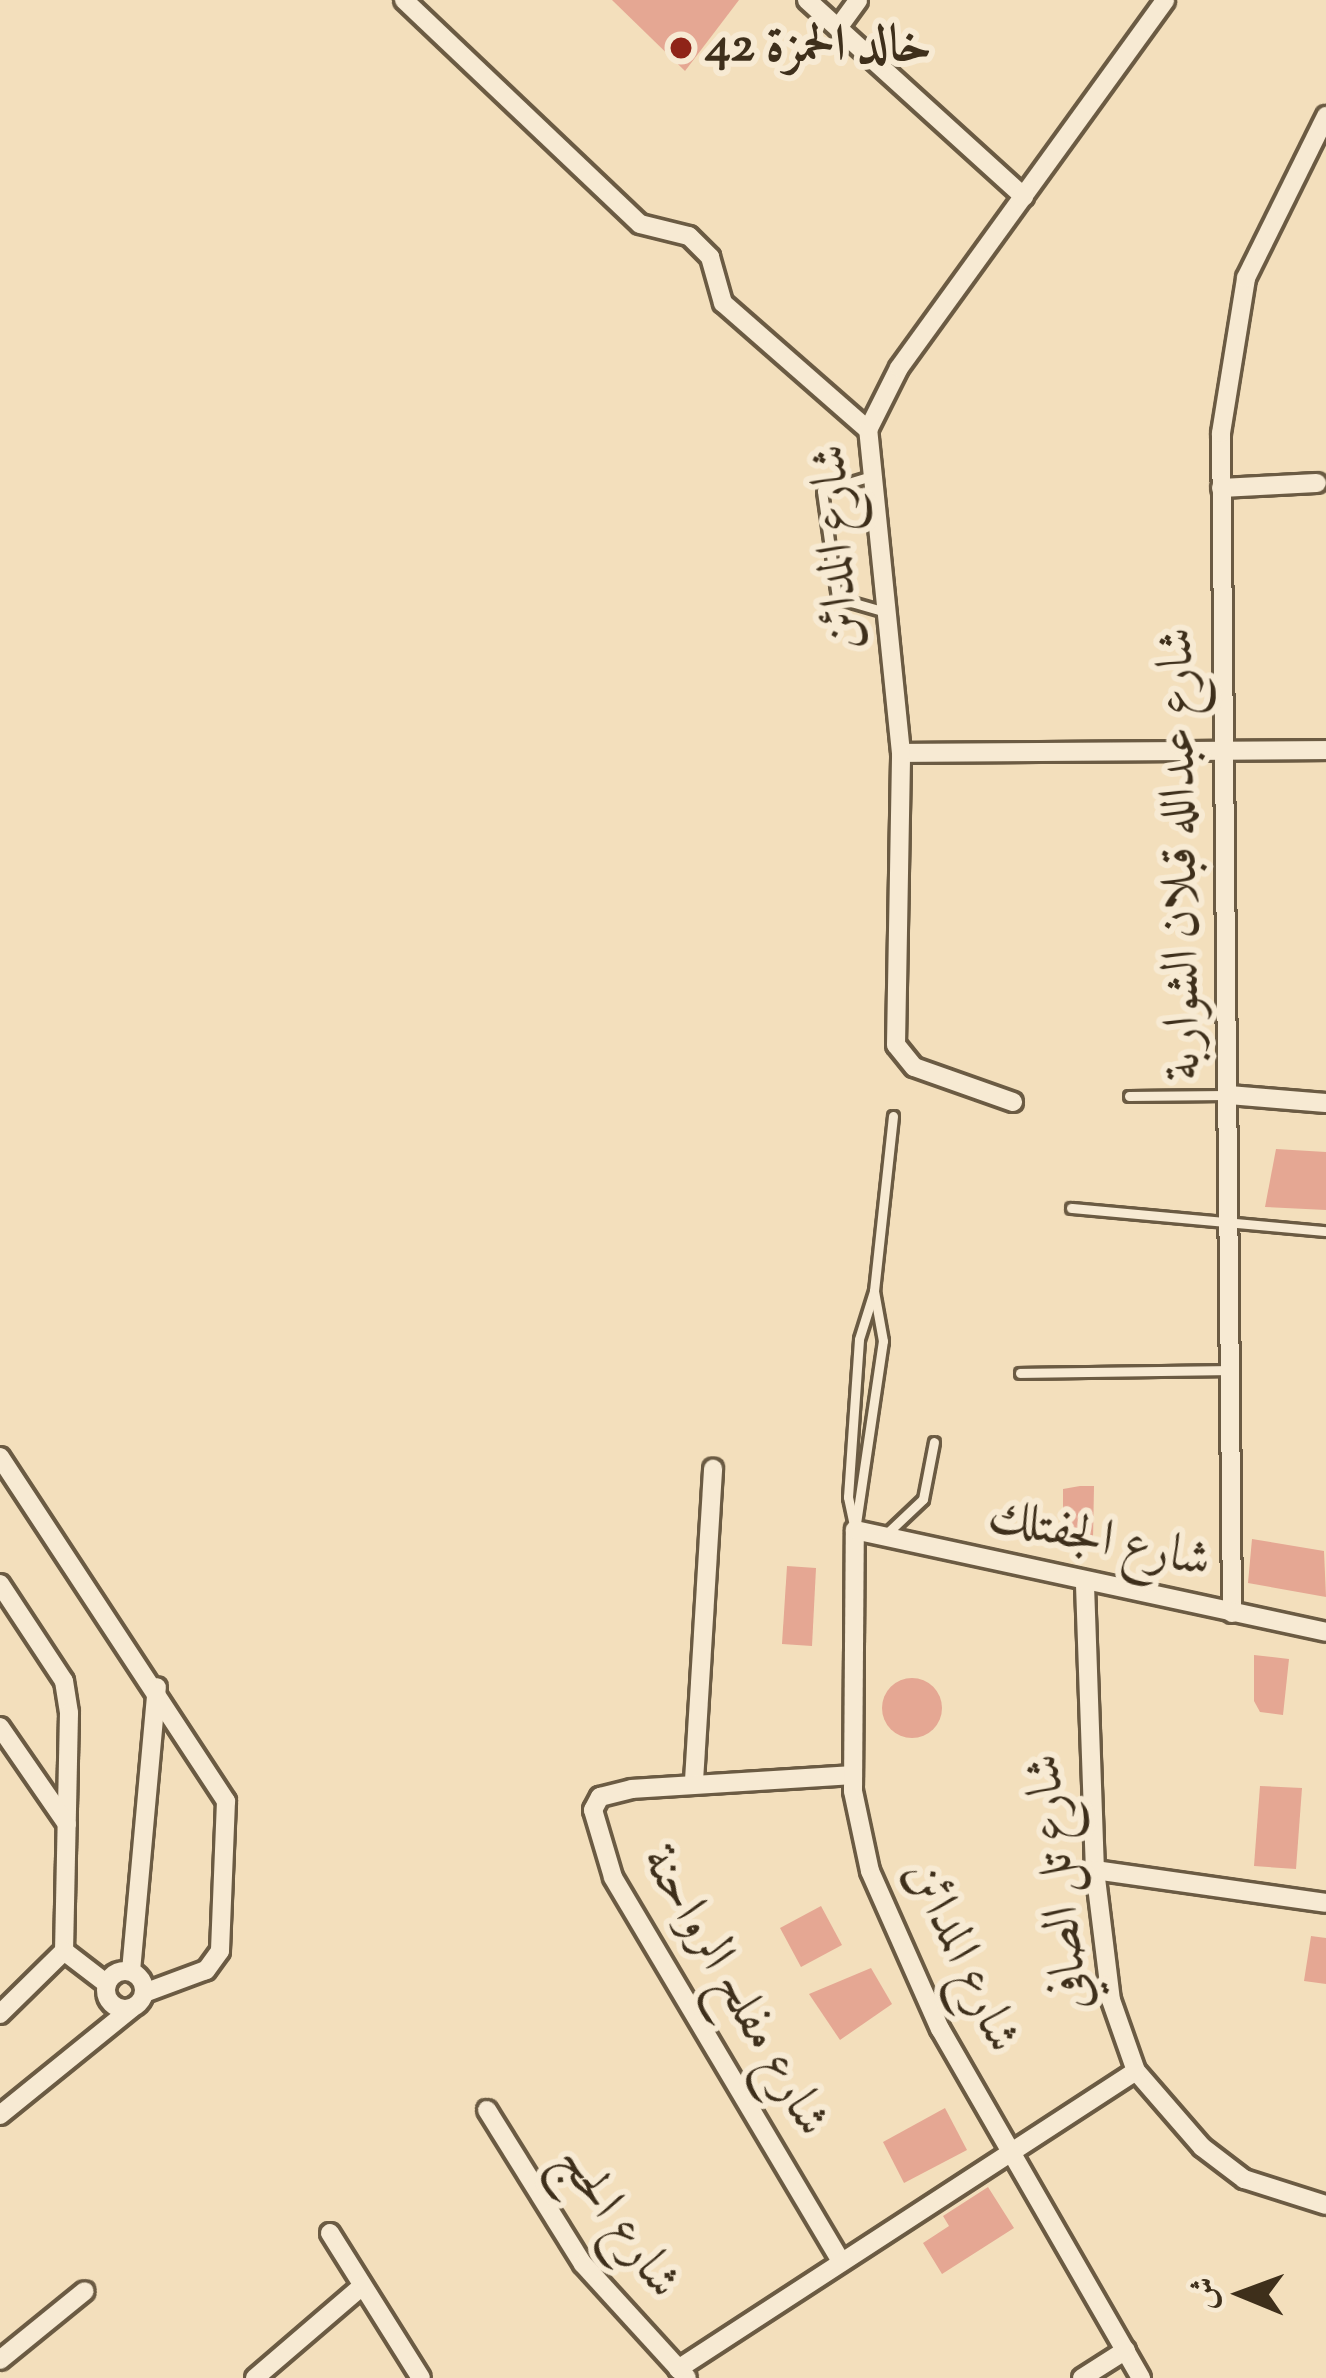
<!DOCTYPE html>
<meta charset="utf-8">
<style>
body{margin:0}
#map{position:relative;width:1326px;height:2378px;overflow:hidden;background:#f3dfbc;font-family:"Sorts Mill Goudy",Amiri,serif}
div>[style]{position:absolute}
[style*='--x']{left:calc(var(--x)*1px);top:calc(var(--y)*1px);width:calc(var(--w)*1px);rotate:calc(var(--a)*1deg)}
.building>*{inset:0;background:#e5a793}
.round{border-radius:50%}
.roads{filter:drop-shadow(3px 0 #6b5b43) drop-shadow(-3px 0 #6b5b43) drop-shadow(0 3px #6b5b43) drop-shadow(0 -3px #6b5b43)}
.lane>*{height:9px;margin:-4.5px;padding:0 4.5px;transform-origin:4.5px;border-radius:4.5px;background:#f7ead3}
.street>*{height:18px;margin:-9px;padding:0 9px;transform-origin:9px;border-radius:9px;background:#f7ead3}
.street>.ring{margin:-9px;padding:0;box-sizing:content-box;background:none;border:18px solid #f7ead3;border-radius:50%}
.dots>*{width:33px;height:33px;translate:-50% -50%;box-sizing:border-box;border:6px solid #f7ead3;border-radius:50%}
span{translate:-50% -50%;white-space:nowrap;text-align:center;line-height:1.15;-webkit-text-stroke:12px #f7ead3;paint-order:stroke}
.poi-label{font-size:51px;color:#3e2f1b;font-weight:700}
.left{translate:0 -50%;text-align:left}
.street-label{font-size:51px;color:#3e2f1b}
.north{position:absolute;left:1182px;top:2234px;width:120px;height:120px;-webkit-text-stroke:9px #f7ead3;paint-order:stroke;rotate:271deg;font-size:33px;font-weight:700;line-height:48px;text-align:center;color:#3e2f1b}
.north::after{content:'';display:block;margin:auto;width:42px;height:54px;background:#3e2f1b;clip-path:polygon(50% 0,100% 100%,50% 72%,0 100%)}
</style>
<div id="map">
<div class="building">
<i style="clip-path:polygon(612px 0,739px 0,685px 71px)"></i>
<i style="clip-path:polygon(1276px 1149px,1326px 1152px,1326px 1210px,1265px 1207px)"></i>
<i style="clip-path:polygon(1080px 1486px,1094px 1486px,1093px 1540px,1063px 1540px,1063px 1489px)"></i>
<i style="clip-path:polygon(1252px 1539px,1324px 1551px,1326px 1597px,1248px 1583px)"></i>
<i style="clip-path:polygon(787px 1566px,816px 1568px,812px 1646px,782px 1644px)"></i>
<i style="clip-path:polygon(1254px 1655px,1289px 1659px,1283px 1715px,1260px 1712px,1254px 1701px)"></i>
<i class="round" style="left:882px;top:1678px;width:60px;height:60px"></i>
<i style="clip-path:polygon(1260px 1786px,1302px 1788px,1296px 1869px,1254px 1866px)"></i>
<i style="clip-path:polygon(821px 1906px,842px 1945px,801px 1967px,780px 1928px)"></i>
<i style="clip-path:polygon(1311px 1936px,1326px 1938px,1326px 1984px,1304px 1981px)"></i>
<i style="clip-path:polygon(871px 1968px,892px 2004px,840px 2040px,809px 1994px)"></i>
<i style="clip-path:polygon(945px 2108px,967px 2150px,904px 2183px,883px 2142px)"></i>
<i style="clip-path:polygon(988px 2187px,1014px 2228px,942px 2274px,923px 2243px,949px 2226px,943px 2216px)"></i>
</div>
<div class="roads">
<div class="lane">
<i style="--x:868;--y:477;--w:48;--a:163.1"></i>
<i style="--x:822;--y:491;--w:108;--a:82"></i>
<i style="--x:837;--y:598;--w:47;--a:16.1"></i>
<i style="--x:1129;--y:1096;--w:97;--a:-0.6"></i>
<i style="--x:1071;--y:1208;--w:256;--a:5.2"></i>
<i style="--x:1020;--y:1373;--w:209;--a:-0.8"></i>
<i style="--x:855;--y:1530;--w:34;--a:-102"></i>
<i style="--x:848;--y:1497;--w:158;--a:-86"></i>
<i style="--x:859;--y:1339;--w:50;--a:-72.6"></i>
<i style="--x:874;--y:1291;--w:176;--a:-83.8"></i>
<i style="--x:855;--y:1530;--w:191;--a:-81.6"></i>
<i style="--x:883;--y:1341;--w:51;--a:-100.2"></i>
<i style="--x:883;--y:1537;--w:55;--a:-43.5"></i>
<i style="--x:923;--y:1499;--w:58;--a:-79.1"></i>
</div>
<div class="street">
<i style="--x:404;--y:0;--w:325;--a:43.5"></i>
<i style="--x:640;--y:224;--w:50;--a:13.8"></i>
<i style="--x:689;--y:236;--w:30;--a:45"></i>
<i style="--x:710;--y:257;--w:48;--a:74.2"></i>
<i style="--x:723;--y:303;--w:193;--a:41.2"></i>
<i style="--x:807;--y:0;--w:293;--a:42.2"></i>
<i style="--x:838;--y:28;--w:34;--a:-54"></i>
<i style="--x:1221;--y:488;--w:96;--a:-3"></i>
<i style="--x:901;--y:753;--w:425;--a:-0.4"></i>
<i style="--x:1229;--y:1095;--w:97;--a:4.7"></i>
<i style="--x:1013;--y:1102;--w:105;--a:-160.5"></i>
<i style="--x:914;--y:1067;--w:28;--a:-129"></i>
<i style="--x:896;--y:1045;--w:292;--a:-89"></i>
<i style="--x:901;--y:753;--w:325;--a:-95.8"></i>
<i style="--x:868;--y:430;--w:69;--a:-63.4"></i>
<i style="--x:899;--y:368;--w:454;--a:-54.1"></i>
<i style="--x:0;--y:1457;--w:412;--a:56.7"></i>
<i style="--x:226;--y:1801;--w:150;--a:92.3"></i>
<i style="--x:220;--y:1951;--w:24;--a:126"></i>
<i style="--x:206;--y:1970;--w:66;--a:159.6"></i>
<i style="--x:0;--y:1584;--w:116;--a:56.6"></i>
<i style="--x:64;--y:1681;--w:32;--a:81"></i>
<i style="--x:69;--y:1713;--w:238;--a:91.2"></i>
<i style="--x:64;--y:1951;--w:90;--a:135.5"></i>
<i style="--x:1085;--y:1585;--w:285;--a:88"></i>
<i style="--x:1095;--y:1870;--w:131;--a:83"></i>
<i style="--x:1111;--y:2000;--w:75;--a:70.6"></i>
<i style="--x:1136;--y:2071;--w:101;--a:49"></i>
<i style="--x:1202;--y:2147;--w:53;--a:37.3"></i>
<i style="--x:1244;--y:2179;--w:86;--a:17.6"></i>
<i style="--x:1232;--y:1613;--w:1180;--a:-90.53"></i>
<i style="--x:1221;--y:433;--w:157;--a:-80.8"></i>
<i style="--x:1246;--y:278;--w:181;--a:-63.7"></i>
<i style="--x:0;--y:1727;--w:118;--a:55.4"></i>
<i style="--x:694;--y:1781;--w:313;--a:-86.5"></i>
<i style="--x:1095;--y:1870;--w:233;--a:8.1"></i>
<i style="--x:64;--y:1951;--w:54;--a:37.5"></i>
<i style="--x:131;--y:1971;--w:285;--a:-84.8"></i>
<i class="ring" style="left:106px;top:1971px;width:20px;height:20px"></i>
<i style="--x:487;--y:2110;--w:181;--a:58.1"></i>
<i style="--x:583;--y:2264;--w:154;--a:47.6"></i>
<i style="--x:0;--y:2115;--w:170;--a:-39"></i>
<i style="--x:330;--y:2233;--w:171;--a:57.9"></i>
<i style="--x:839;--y:2258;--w:443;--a:-120.7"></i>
<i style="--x:613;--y:1877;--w:70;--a:-106.6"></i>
<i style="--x:593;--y:1810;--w:15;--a:-62"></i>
<i style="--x:600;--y:1797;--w:33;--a:-14"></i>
<i style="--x:632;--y:1789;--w:221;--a:-3.6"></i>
<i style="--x:0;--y:2360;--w:109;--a:-39.1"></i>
<i style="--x:678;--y:2369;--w:546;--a:-33.05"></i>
<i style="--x:255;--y:2378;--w:138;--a:-40.6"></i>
<i style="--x:1082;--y:2378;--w:52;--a:-32.5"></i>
<i style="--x:1141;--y:2378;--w:403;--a:-119.9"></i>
<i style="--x:940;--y:2029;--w:173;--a:-113.9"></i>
<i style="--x:870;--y:1871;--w:82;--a:-102"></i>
<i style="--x:853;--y:1791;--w:261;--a:-89.6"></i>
<i style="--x:855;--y:1530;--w:482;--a:12.2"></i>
</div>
</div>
<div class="dots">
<i style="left:681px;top:48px;background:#8f2418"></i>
</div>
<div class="poi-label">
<span class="left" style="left:705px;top:48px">خالد الحمزة 42</span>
</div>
<div class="street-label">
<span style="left:839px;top:547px;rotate:-94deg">شارع المدائن</span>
<span style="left:1183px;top:854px;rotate:-91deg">شارع عبدالله قبلان الشواربة</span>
<span style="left:1099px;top:1541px;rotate:12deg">شارع الجفتلك</span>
<span style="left:1061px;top:1882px;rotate:-97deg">شارع تل الصافي</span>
<span style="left:960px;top:1957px;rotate:65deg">شارع المدائن</span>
<span style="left:733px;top:1992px;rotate:60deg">شارع مفلح الرواحنة</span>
<span style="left:616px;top:2223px;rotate:54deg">شارع الحج</span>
</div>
<div class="north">ش</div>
</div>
